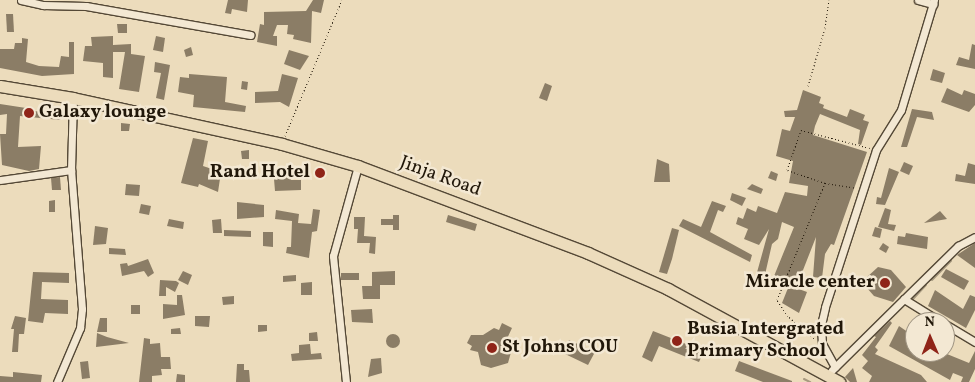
<!DOCTYPE html>
<style>
body{margin:0}
#map{position:relative;width:975px;height:382px;overflow:hidden;background:#ecdcbc;font-family:Vollkorn,serif}
div>[style]{position:absolute}
[style*='--x']{left:calc(var(--x)*1px);top:calc(var(--y)*1px);width:calc(var(--w)*1px);rotate:calc(var(--a)*1deg)}
.stream>*{height:2px;margin:-1px;padding:0 1px;transform-origin:1px;border-radius:1px;background:#a7997f}
.building>*{inset:0;background:#8b7d66}
.round{border-radius:50%}
.path>*{height:1px;margin-top:-0.5px;transform-origin:0;background:repeating-linear-gradient(90deg,#211709 0 1px,transparent 0 3.5px)}
.roads{filter:drop-shadow(1px 0 #544836) drop-shadow(-1px 0 #544836) drop-shadow(0 1px #544836) drop-shadow(0 -1px #544836)}
.minor>*{height:7px;margin:-3.5px;padding:0 3.5px;transform-origin:3.5px;border-radius:3.5px;background:#f3e8d3}
.primary>*{height:11px;margin:-5.5px;padding:0 5.5px;transform-origin:5.5px;border-radius:5.5px;background:#ecdcbc}
.dots>*{width:14px;height:14px;translate:-50% -50%;box-sizing:border-box;border:2px solid #f3e8d3;border-radius:50%}
span{translate:-50% -50%;white-space:nowrap;text-align:center;line-height:1.15;-webkit-text-stroke:5px #f3e8d3;paint-order:stroke}
.poi-label{font-size:19px;color:#211709;font-weight:700}
.left{translate:0 -50%;text-align:left}
.right{translate:-100% -50%;text-align:right}
.street-label{font-size:19px;color:#211709}
.north{position:absolute;left:905px;top:312px;width:50px;height:50px;box-sizing:border-box;background:#f3e8d3;border:1px solid #9f9482;border-radius:50%;rotate:359deg;font-size:14px;font-weight:700;line-height:20px;text-align:center;color:#211709}
.north::after{content:'';display:block;margin:auto;width:18px;height:22px;background:#8f2418;clip-path:polygon(50% 0,100% 100%,50% 72%,0 100%)}
</style>
<div id="map">
<div class="stream">
<i style="--x:932;--y:280;--w:27;--a:-45"></i>
<i style="--x:913;--y:299;--w:19;--a:-47"></i>
<i style="--x:804;--y:379;--w:7;--a:27"></i>
</div>
<div class="building">
<i style="clip-path:polygon(228px 0,248px 0,247px 12px,232px 9px,231px 14px,225px 13px)"></i>
<i style="clip-path:polygon(313px 0,324px 0,321px 13px,312px 11px,311px 43px,293px 39px,294px 35px,287px 34px,288px 25px,277px 25px,273px 36px,277px 36px,277px 46px,257px 42px,260px 24px,264px 25px,264px 12px,306px 11px)"></i>
<i style="clip-path:polygon(6px 14px,13px 14px,14px 32px,7px 32px)"></i>
<i style="clip-path:polygon(117px 24px,127px 24px,127px 33px,118px 33px)"></i>
<i style="clip-path:polygon(113px 36px,113px 45px,131px 44px,131px 54px,145px 56px,139px 92px,119px 89px,125px 52px,113px 52px,113px 78px,103px 77px,103px 63px,83px 61px,85px 46px,92px 46px,91px 37px)"></i>
<i style="clip-path:polygon(156px 36px,165px 38px,163px 52px,153px 50px)"></i>
<i style="clip-path:polygon(22px 38px,28px 39px,26px 62px,39px 66px,59px 67px,61px 56px,69px 57px,69px 42px,74px 42px,74px 74px,42px 76px,0 68px,0 49px,14px 49px,15px 43px,22px 43px)"></i>
<i style="clip-path:polygon(972px 44px,975px 45px,975px 69px,956px 65px,959px 57px,969px 60px)"></i>
<i style="clip-path:polygon(191px 47px,193px 55px,186px 57px,184px 50px)"></i>
<i style="clip-path:polygon(289px 50px,309px 56px,300px 70px,284px 64px)"></i>
<i style="clip-path:polygon(155px 62px,170px 65px,164px 100px,156px 98px,161px 73px,154px 72px)"></i>
<i style="clip-path:polygon(933px 69px,945px 73px,942px 83px,930px 80px)"></i>
<i style="clip-path:polygon(189px 74px,227px 77px,225px 102px,246px 106px,245px 112px,193px 107px,194px 95px,178px 92px,180px 77px,189px 78px)"></i>
<i style="clip-path:polygon(282px 74px,298px 78px,289px 107px,280px 102px,255px 103px,255px 92px,278px 91px)"></i>
<i style="clip-path:polygon(242px 81px,248px 82px,247px 90px,241px 89px)"></i>
<i style="clip-path:polygon(545px 83px,552px 86px,547px 101px,539px 98px)"></i>
<i style="clip-path:polygon(947px 88px,962px 95px,964px 90px,975px 94px,975px 105px,969px 112px,941px 102px)"></i>
<i style="clip-path:polygon(803px 90px,821px 97px,819px 103px,824px 105px,823px 108px,847px 117px,850px 109px,865px 115px,863px 120px,869px 122px,861px 145px,858px 144px,860px 130px,820px 114px,815px 126px,813px 135px,867px 152px,834px 245px,831px 244px,825px 254px,822px 278px,813px 277px,816px 237px,796px 288px,807px 292px,799px 313px,782px 303px,788px 288px,772px 281px,794px 227px,782px 222px,778px 239px,772px 244px,764px 279px,756px 276px,769px 229px,759px 245px,744px 239px,748px 229px,736px 224px,738px 217px,743px 219px,747px 208px,756px 212px,758px 206px,777px 213px,785px 192px,807px 196px,808px 186px,789px 183px,793px 161px,776px 156px,782px 129px,790px 131px,795px 117px,785px 117px,784px 111px,797px 110px)"></i>
<i style="clip-path:polygon(0 104px,26px 108px,26px 111px,60px 112px,60px 120px,20px 116px,18px 147px,41px 146px,39px 169px,29px 171px,2px 165px,0 134px,6px 134px,7px 114px,0 115px)"></i>
<i style="clip-path:polygon(912px 109px,932px 112px,934px 120px,917px 117px,907px 147px,901px 147px)"></i>
<i style="clip-path:polygon(121px 123px,130px 124px,129px 131px,121px 131px)"></i>
<i style="clip-path:polygon(193px 138px,208px 141px,203px 166px,221px 172px,218px 192px,199px 184px,198px 187px,181px 183px)"></i>
<i style="clip-path:polygon(249px 150px,249px 159px,242px 159px,241px 151px)"></i>
<i style="clip-path:polygon(657px 159px,669px 164px,670px 182px,654px 182px)"></i>
<i style="clip-path:polygon(904px 162px,913px 166px,909px 175px,900px 171px)"></i>
<i style="clip-path:polygon(968px 163px,975px 165px,975px 184px,955px 181px,956px 174px,965px 176px)"></i>
<i style="clip-path:polygon(889px 168px,899px 172px,885px 205px,876px 204px,877px 197px,881px 198px)"></i>
<i style="clip-path:polygon(239px 169px,249px 170px,249px 179px,239px 178px)"></i>
<i style="clip-path:polygon(267px 171px,292px 172px,291px 180px,301px 180px,301px 190px,275px 191px,274px 179px,267px 178px)"></i>
<i style="clip-path:polygon(771px 171px,778px 174px,776px 181px,768px 178px)"></i>
<i style="clip-path:polygon(60px 177px,61px 190px,52px 190px,51px 178px)"></i>
<i style="clip-path:polygon(126px 184px,140px 185px,139px 196px,125px 195px)"></i>
<i style="clip-path:polygon(752px 184px,763px 189px,761px 194px,747px 189px)"></i>
<i style="clip-path:polygon(732px 193px,746px 198px,742px 206px,730px 200px)"></i>
<i style="clip-path:polygon(55px 200px,55px 212px,49px 212px,49px 201px)"></i>
<i style="clip-path:polygon(712px 201px,726px 206px,723px 212px,718px 210px,710px 232px,752px 255px,750px 262px,679px 226px,683px 219px,701px 227px)"></i>
<i style="clip-path:polygon(237px 202px,264px 205px,264px 217px,237px 219px)"></i>
<i style="clip-path:polygon(141px 204px,151px 206px,149px 215px,139px 213px)"></i>
<i style="clip-path:polygon(885px 208px,891px 210px,888px 224px,896px 225px,894px 231px,878px 227px)"></i>
<i style="clip-path:polygon(313px 209px,320px 210px,317px 231px,312px 232px,309px 258px,286px 253px,287px 247px,291px 247px,292px 221px,275px 219px,276px 210px,299px 214px,298px 223px,311px 224px)"></i>
<i style="clip-path:polygon(940px 211px,947px 219px,924px 223px)"></i>
<i style="clip-path:polygon(393px 215px,399px 215px,399px 230px,393px 230px,393px 225px,381px 225px,381px 219px,393px 219px)"></i>
<i style="clip-path:polygon(448px 215px,477px 224px,475px 231px,446px 222px)"></i>
<i style="clip-path:polygon(354px 217px,365px 217px,364px 236px,376px 237px,375px 254px,369px 253px,370px 243px,357px 243px,358px 229px,354px 229px)"></i>
<i style="clip-path:polygon(169px 219px,184px 222px,183px 229px,167px 226px)"></i>
<i style="clip-path:polygon(221px 219px,222px 233px,213px 233px,212px 220px)"></i>
<i style="clip-path:polygon(95px 226px,108px 228px,106px 244px,93px 245px)"></i>
<i style="clip-path:polygon(875px 227px,882px 229px,880px 238px,872px 236px)"></i>
<i style="clip-path:polygon(672px 228px,679px 230px,672px 259px,667px 274px,659px 272px)"></i>
<i style="clip-path:polygon(224px 230px,251px 231px,251px 237px,224px 236px)"></i>
<i style="clip-path:polygon(263px 232px,273px 232px,273px 247px,263px 246px)"></i>
<i style="clip-path:polygon(906px 233px,928px 237px,927px 249px,897px 244px,898px 236px,905px 237px)"></i>
<i style="clip-path:polygon(883px 243px,889px 247px,886px 253px,879px 249px)"></i>
<i style="clip-path:polygon(975px 243px,975px 268px,957px 255px)"></i>
<i style="clip-path:polygon(109px 248px,125px 249px,126px 255px,109px 254px)"></i>
<i style="clip-path:polygon(148px 259px,154px 273px,148px 277px,144px 271px,122px 276px,120px 264px,127px 263px,128px 266px)"></i>
<i style="clip-path:polygon(878px 267px,891px 270px,906px 287px,893px 302px,874px 296px,867px 288px,866px 278px)"></i>
<i style="clip-path:polygon(946px 269px,969px 281px,964px 290px,941px 277px)"></i>
<i style="clip-path:polygon(183px 271px,192px 275px,188px 285px,178px 280px)"></i>
<i style="clip-path:polygon(395px 271px,395px 285px,380px 285px,380px 299px,363px 299px,362px 286px,372px 286px,372px 272px)"></i>
<i style="clip-path:polygon(33px 272px,69px 273px,69px 283px,42px 282px,41px 299px,68px 300px,68px 314px,45px 313px,43px 323px,28px 321px)"></i>
<i style="clip-path:polygon(341px 273px,359px 273px,359px 280px,341px 280px)"></i>
<i style="clip-path:polygon(296px 275px,296px 281px,283px 282px,283px 276px)"></i>
<i style="clip-path:polygon(160px 280px,176px 281px,179px 283px,175px 292px,166px 287px,166px 296px,159px 296px)"></i>
<i style="clip-path:polygon(312px 282px,312px 295px,301px 295px,301px 283px)"></i>
<i style="clip-path:polygon(935px 290px,963px 309px,970px 295px,975px 297px,975px 310px,966px 328px,928px 306px)"></i>
<i style="clip-path:polygon(177px 295px,182px 295px,185px 315px,163px 319px,163px 304px,177px 305px)"></i>
<i style="clip-path:polygon(234px 296px,234px 304px,223px 305px,222px 297px)"></i>
<i style="clip-path:polygon(131px 305px,140px 305px,140px 314px,131px 314px)"></i>
<i style="clip-path:polygon(372px 309px,373px 323px,352px 322px,351px 310px)"></i>
<i style="clip-path:polygon(15px 316px,26px 318px,24px 334px,19px 334px,18px 352px,12px 352px,14px 329px,11px 329px)"></i>
<i style="clip-path:polygon(195px 316px,210px 316px,209px 327px,195px 326px)"></i>
<i style="clip-path:polygon(100px 318px,107px 318px,107px 332px,97px 332px)"></i>
<i style="clip-path:polygon(890px 321px,892px 323px,875px 347px,878px 350px,875px 354px,921px 375px,927px 382px,869px 382px,872px 376px,862px 368px,868px 361px,862px 355px,876px 337px,874px 336px)"></i>
<i style="clip-path:polygon(502px 323px,512px 328px,505px 343px,513px 345px,508px 363px,491px 368px,481px 365px,478px 352px,470px 350px,472px 346px,467px 343px,471px 335px,483px 335px,494px 328px,499px 330px)"></i>
<i style="clip-path:polygon(258px 325px,267px 325px,267px 331px,258px 332px)"></i>
<i style="clip-path:polygon(899px 326px,915px 337px,915px 352px,942px 352px,969px 363px,975px 351px,975px 369px,969px 382px,961px 382px,963px 377px,953px 373px,950px 380px,889px 346px)"></i>
<i style="clip-path:polygon(180px 328px,181px 334px,171px 334px,171px 329px)"></i>
<i style="clip-path:polygon(653px 331px,704px 351px,699px 362px,659px 346px,652px 362px,642px 357px)"></i>
<i style="clip-path:polygon(317px 332px,318px 341px,309px 341px,309px 333px)"></i>
<i style="clip-path:polygon(97px 333px,107px 337px,129px 343px,96px 347px)"></i>
<i class="round" style="left:386px;top:334px;width:14px;height:14px"></i>
<i style="clip-path:polygon(144px 338px,150px 339px,150px 344px,160px 343px,161px 357px,170px 357px,171px 369px,161px 369px,162px 375px,152px 376px,152px 382px,139px 382px)"></i>
<i style="clip-path:polygon(569px 340px,595px 352px,588px 365px,563px 353px)"></i>
<i style="clip-path:polygon(310px 344px,311px 354px,321px 353px,322px 359px,292px 361px,291px 354px,299px 353px,299px 345px)"></i>
<i style="clip-path:polygon(381px 358px,382px 373px,368px 377px,371px 359px)"></i>
<i style="clip-path:polygon(88px 361px,90px 378px,82px 379px,80px 362px)"></i>
<i style="clip-path:polygon(739px 361px,792px 381px,792px 382px,763px 382px,735px 371px)"></i>
<i style="clip-path:polygon(237px 364px,244px 364px,244px 370px,249px 370px,250px 382px,236px 382px)"></i>
<i style="clip-path:polygon(853px 368px,857px 382px,850px 382px,845px 377px)"></i>
<i style="clip-path:polygon(13px 372px,42px 375px,41px 382px,0 382px,0 376px,13px 377px)"></i>
<i style="clip-path:polygon(177px 374px,185px 375px,185px 382px,176px 382px)"></i>
</div>
<div class="path">
<i style="--x:808;--y:86;--w:60;--a:-73.7"></i>
<i style="--x:825;--y:28;--w:28;--a:-82"></i>
<i style="--x:285;--y:136;--w:147;--a:-67.3"></i>
<i style="--x:825;--y:183;--w:31;--a:9"></i>
<i style="--x:814;--y:338;--w:34;--a:-140"></i>
<i style="--x:788;--y:316;--w:19;--a:-125"></i>
<i style="--x:777;--y:300;--w:126;--a:-67.7"></i>
<i style="--x:825;--y:183;--w:40;--a:-161.1"></i>
<i style="--x:787;--y:170;--w:42;--a:-70.7"></i>
<i style="--x:801;--y:130;--w:71;--a:14.6"></i>
</div>
<div class="roads">
<div class="minor">
<i style="--x:21;--y:0;--w:23;--a:13"></i>
<i style="--x:43;--y:5;--w:43;--a:1.3"></i>
<i style="--x:86;--y:6;--w:167;--a:10"></i>
<i style="--x:918;--y:0;--w:16;--a:15"></i>
<i style="--x:0;--y:180;--w:72;--a:-8"></i>
<i style="--x:904;--y:299;--w:76;--a:-44.5"></i>
<i style="--x:958;--y:246;--w:19;--a:-28"></i>
<i style="--x:945;--y:324;--w:35;--a:31"></i>
<i style="--x:835;--y:367;--w:26;--a:-119"></i>
<i style="--x:822;--y:344;--w:19;--a:-93"></i>
<i style="--x:821;--y:325;--w:18;--a:-77"></i>
<i style="--x:825;--y:307;--w:165;--a:-72"></i>
<i style="--x:876;--y:150;--w:47;--a:-58"></i>
<i style="--x:901;--y:110;--w:115;--a:-73.3"></i>
<i style="--x:832;--y:370;--w:101;--a:-44.6"></i>
<i style="--x:904;--y:299;--w:44;--a:31.9"></i>
<i style="--x:57;--y:382;--w:59;--a:-66.9"></i>
<i style="--x:80;--y:328;--w:19;--a:-84"></i>
<i style="--x:82;--y:309;--w:139;--a:-94.5"></i>
<i style="--x:71;--y:170;--w:72;--a:-88.4"></i>
<i style="--x:346;--y:382;--w:127;--a:-95.9"></i>
<i style="--x:333;--y:256;--w:93;--a:-74.5"></i>
</div>
<div class="primary">
<i style="--x:0;--y:86;--w:74;--a:9.3"></i>
<i style="--x:73;--y:98;--w:214;--a:12.4"></i>
<i style="--x:282;--y:144;--w:79;--a:16.1"></i>
<i style="--x:358;--y:166;--w:246;--a:20.7"></i>
<i style="--x:588;--y:253;--w:88;--a:24.2"></i>
<i style="--x:668;--y:289;--w:195;--a:28.5"></i>
</div>
</div>
<div class="dots">
<i style="left:29px;top:113px;background:#8f2418"></i>
<i style="left:320px;top:173px;background:#8f2418"></i>
<i style="left:885px;top:283px;background:#8f2418"></i>
<i style="left:677px;top:341px;background:#8f2418"></i>
<i style="left:492px;top:348px;background:#8f2418"></i>
</div>
<div class="poi-label">
<span class="left" style="left:39px;top:113px">Galaxy lounge</span>
<span class="right" style="left:310px;top:173px">Rand Hotel</span>
<span class="right" style="left:875px;top:283px">Miracle center</span>
<span class="left" style="left:687px;top:341px">Busia Intergrated<br>Primary School</span>
<span class="left" style="left:502px;top:348px">St Johns COU</span>
</div>
<div class="street-label">
<span style="left:440px;top:177px;rotate:20deg">Jinja Road</span>
</div>
<div class="north">N</div>
</div>
